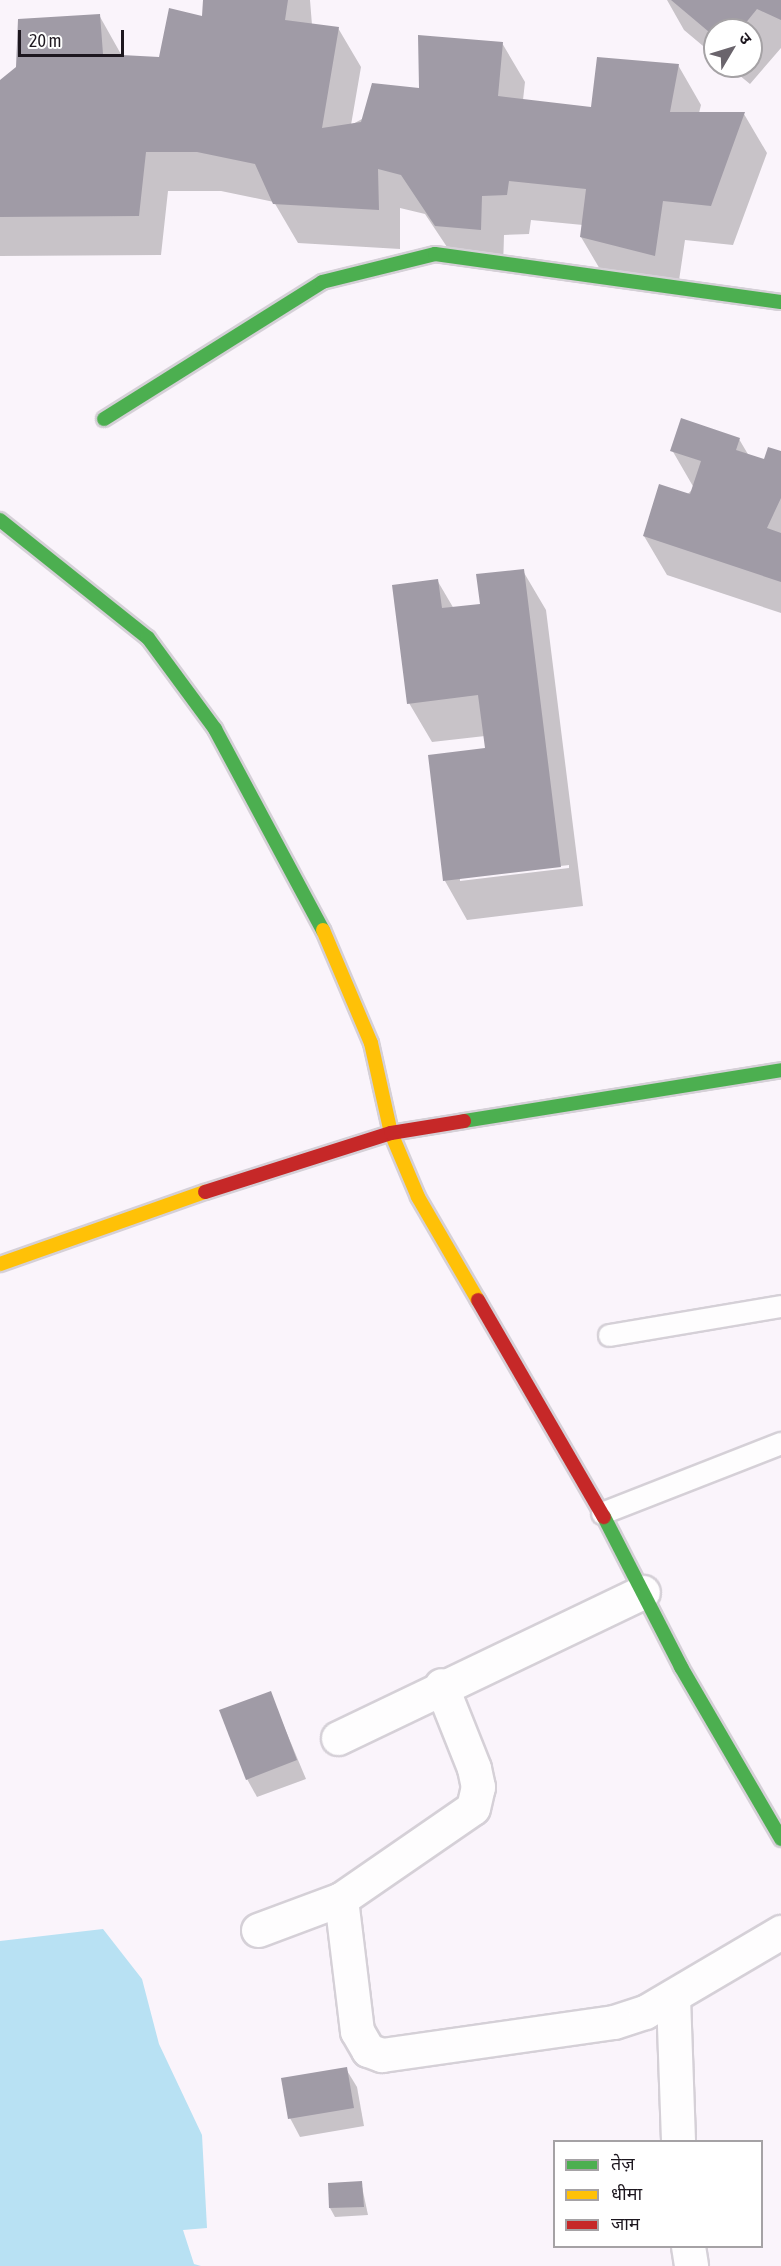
<!DOCTYPE html>
<meta charset="utf-8">
<style>
body{margin:0}
#map{position:relative;width:781px;height:2266px;overflow:hidden;background:#faf4fb;font-family:"Asap Condensed","Noto Sans Devanagari",sans-serif}
div>[style]{position:absolute}
[style*='--x']{left:calc(var(--x)*1px);top:calc(var(--y)*1px);width:calc(var(--w)*1px);rotate:calc(var(--a)*1deg)}
.water>*{inset:0;background:#b8e1f3}
.shadow>*{inset:0;background:#0003}
.building>*{inset:0;background:#a09ba6}
.roads{filter:drop-shadow(2px 0 #d5d0d7) drop-shadow(-2px 0 #d5d0d7) drop-shadow(0 2px #d5d0d7) drop-shadow(0 -2px #d5d0d7)}
.lane>*{height:21px;margin:-10.5px;padding:0 10.5px;transform-origin:10.5px;border-radius:10.5px;background:#fefdfe}
.street>*{height:33px;margin:-16.5px;padding:0 16.5px;transform-origin:16.5px;border-radius:16.5px;background:#fefdfe}
.fast>*{height:14px;margin:-7px;padding:0 7px;transform-origin:7px;border-radius:7px;background:#4caf50}
.slow>*{height:14px;margin:-7px;padding:0 7px;transform-origin:7px;border-radius:7px;background:#ffc107}
.jam>*{height:14px;margin:-7px;padding:0 7px;transform-origin:7px;border-radius:7px;background:#c62828}
span{translate:-50% -50%;white-space:nowrap;text-align:center;line-height:1.15;-webkit-text-stroke:6px #fff;paint-order:stroke}
.legend{position:absolute;left:553px;top:2140px;width:210px;height:108px;box-sizing:border-box;background:#fff;border:2px solid #a5a2a5;margin:0;padding:8px 10px;list-style:none;font-size:18px;color:#1d171f}
.legend li{display:flex;align-items:center;gap:12px;height:30px}
.legend b{width:30px;border:2px solid #a5a2a5}
.north{position:absolute;left:703px;top:18px;width:60px;height:60px;box-sizing:border-box;background:#fff;border:2px solid #a5a2a5;border-radius:50%;rotate:52deg;font-size:16px;font-weight:700;line-height:24px;text-align:center;color:#1d171f}
.north::after{content:'';display:block;margin:auto;width:21px;height:27px;background:#6a646c;clip-path:polygon(50% 0,100% 100%,50% 72%,0 100%)}
.scale{position:absolute;left:18px;top:30px;width:106px;height:27px;box-sizing:border-box;border:3px solid #1d171f;border-top:0;padding-left:8px;font-size:18px;line-height:21px;white-space:nowrap;color:#1d171f;-webkit-text-stroke:4px #fff;paint-order:stroke}
</style>
<div id="map">
<div class="water">
<i style="clip-path:polygon(103px 1929px,142px 1979px,159px 2044px,202px 2135px,207px 2228px,183px 2230px,194px 2264px,201px 2266px,0 2266px,0 1941px)"></i>
</div>
<div class="shadow">
<i style="clip-path:polygon(205px 0,310px 0,312px 25px,338px 28px,361px 67px,351px 125px,502px 43px,525px 82px,523px 100px,592px 109px,678px 65px,701px 105px,699px 113px,744px 114px,767px 153px,733px 245px,685px 240px,677px 294px,604px 276px,581px 237px,583px 225px,531px 220px,529px 234px,504px 235px,503px 269px,459px 265px,425px 214px,400px 208px,400px 249px,298px 243px,274px 202px,221px 191px,168px 191px,161px 255px,0 256px,0 82px,99px 15px,122px 56px,160px 58px,204px 18px)"></i>
<i style="clip-path:polygon(667px 0,781px 0,781px 48px,750px 84px,728px 66px,751px 66px,751px 30px,715px 30px,715px 56px,684px 30px)"></i>
<i style="clip-path:polygon(739px 439px,749px 456px,765px 461px,781px 453px,781px 613px,667px 575px,644px 536px,694px 488px,672px 450px)"></i>
<i style="clip-path:polygon(evenodd,523px 571px,546px 610px,583px 906px,467px 920px,445px 881px,486px 749px,485px 736px,432px 742px,409px 703px,437px 580px,454px 609px,481px 605px,523px 571px,569px 865px,569px 868px,460px 881px,460px 878px,569px 865px)"></i>
<i style="clip-path:polygon(270px 1693px,306px 1779px,257px 1797px,247px 1779px)"></i>
<i style="clip-path:polygon(346px 2069px,357px 2087px,364px 2126px,300px 2137px,290px 2118px)"></i>
<i style="clip-path:polygon(361px 2182px,368px 2215px,335px 2217px,330px 2208px)"></i>
</div>
<div class="building">
<i style="clip-path:polygon(203px 0,288px 0,285px 20px,339px 27px,322px 128px,361px 122px,372px 83px,419px 88px,418px 35px,503px 42px,498px 96px,591px 107px,597px 57px,679px 64px,670px 112px,745px 112px,711px 206px,663px 201px,655px 256px,580px 237px,586px 189px,509px 181px,507px 195px,482px 196px,481px 230px,435px 226px,401px 175px,378px 169px,379px 210px,273px 204px,255px 164px,197px 152px,146px 152px,139px 216px,0 217px,0 80px,16px 67px,18px 19px,100px 14px,103px 54px,159px 57px,169px 8px,202px 16px)"></i>
<i style="clip-path:polygon(671px 0,781px 0,781px 20px,757px 9px,740px 30px,715px 30px,715px 37px)"></i>
<i style="clip-path:polygon(681px 418px,740px 438px,736px 450px,764px 459px,768px 447px,781px 451px,781px 498px,767px 528px,781px 533px,781px 582px,643px 536px,659px 484px,690px 494px,701px 461px,670px 451px)"></i>
<i style="clip-path:polygon(524px 569px,561px 867px,443px 881px,428px 755px,485px 748px,478px 695px,407px 704px,392px 585px,438px 579px,442px 608px,480px 604px,476px 574px)"></i>
<i style="clip-path:polygon(271px 1691px,297px 1760px,246px 1780px,219px 1710px)"></i>
<i style="clip-path:polygon(347px 2067px,354px 2108px,288px 2119px,281px 2078px)"></i>
<i style="clip-path:polygon(362px 2181px,364px 2207px,329px 2208px,328px 2183px)"></i>
</div>
<div class="roads">
<div class="lane">
<i style="--x:609;--y:1335;--w:174;--a:-9.6"></i>
<i style="--x:602;--y:1513;--w:192;--a:-21.4"></i>
</div>
<div class="street">
<i style="--x:338;--y:1738;--w:338;--a:-25.6"></i>
<i style="--x:341;--y:1899;--w:133;--a:83.1"></i>
<i style="--x:357;--y:2031;--w:22;--a:60"></i>
<i style="--x:368;--y:2050;--w:15;--a:20"></i>
<i style="--x:382;--y:2055;--w:234;--a:-8.1"></i>
<i style="--x:614;--y:2022;--w:33;--a:-18"></i>
<i style="--x:645;--y:2012;--w:158;--a:-30.5"></i>
<i style="--x:258;--y:1930;--w:89;--a:-20.5"></i>
<i style="--x:341;--y:1899;--w:160;--a:-34.6"></i>
<i style="--x:473;--y:1808;--w:22;--a:-77"></i>
<i style="--x:478;--y:1787;--w:19;--a:-102"></i>
<i style="--x:474;--y:1768;--w:89;--a:-111.7"></i>
<i style="--x:673;--y:1997;--w:145;--a:88"></i>
<i style="--x:688;--y:2246;--w:20;--a:81"></i>
</div>
<div class="fast">
<i style="--x:104;--y:419;--w:257;--a:-32.1"></i>
<i style="--x:322;--y:282;--w:116;--a:-13.9"></i>
<i style="--x:435;--y:254;--w:349;--a:7.9"></i>
<i style="--x:0;--y:520;--w:189;--a:38.6"></i>
<i style="--x:148;--y:638;--w:113;--a:53.6"></i>
<i style="--x:215;--y:729;--w:228;--a:61.8"></i>
<i style="--x:464;--y:1121;--w:321;--a:-9.1"></i>
<i style="--x:604;--y:1517;--w:169;--a:62.8"></i>
<i style="--x:681;--y:1667;--w:199;--a:59.8"></i>
</div>
<div class="slow">
<i style="--x:323;--y:930;--w:123;--a:67"></i>
<i style="--x:371;--y:1043;--w:92;--a:77.5"></i>
<i style="--x:391;--y:1133;--w:69;--a:67.1"></i>
<i style="--x:418;--y:1197;--w:119;--a:59.8"></i>
<i style="--x:0;--y:1264;--w:217;--a:-19.4"></i>
</div>
<div class="jam">
<i style="--x:205;--y:1192;--w:195;--a:-17.6"></i>
<i style="--x:391;--y:1133;--w:74;--a:-9.3"></i>
<i style="--x:478;--y:1300;--w:251;--a:59.9"></i>
</div>
</div>
<ul class="legend">
<li><b style="height:8px;background:#4caf50"></b>तेज़</li>
<li><b style="height:8px;background:#ffc107"></b>धीमा</li>
<li><b style="height:8px;background:#c62828"></b>जाम</li>
</ul>
<div class="north">उ</div>
<div class="scale">20 m</div>
</div>
